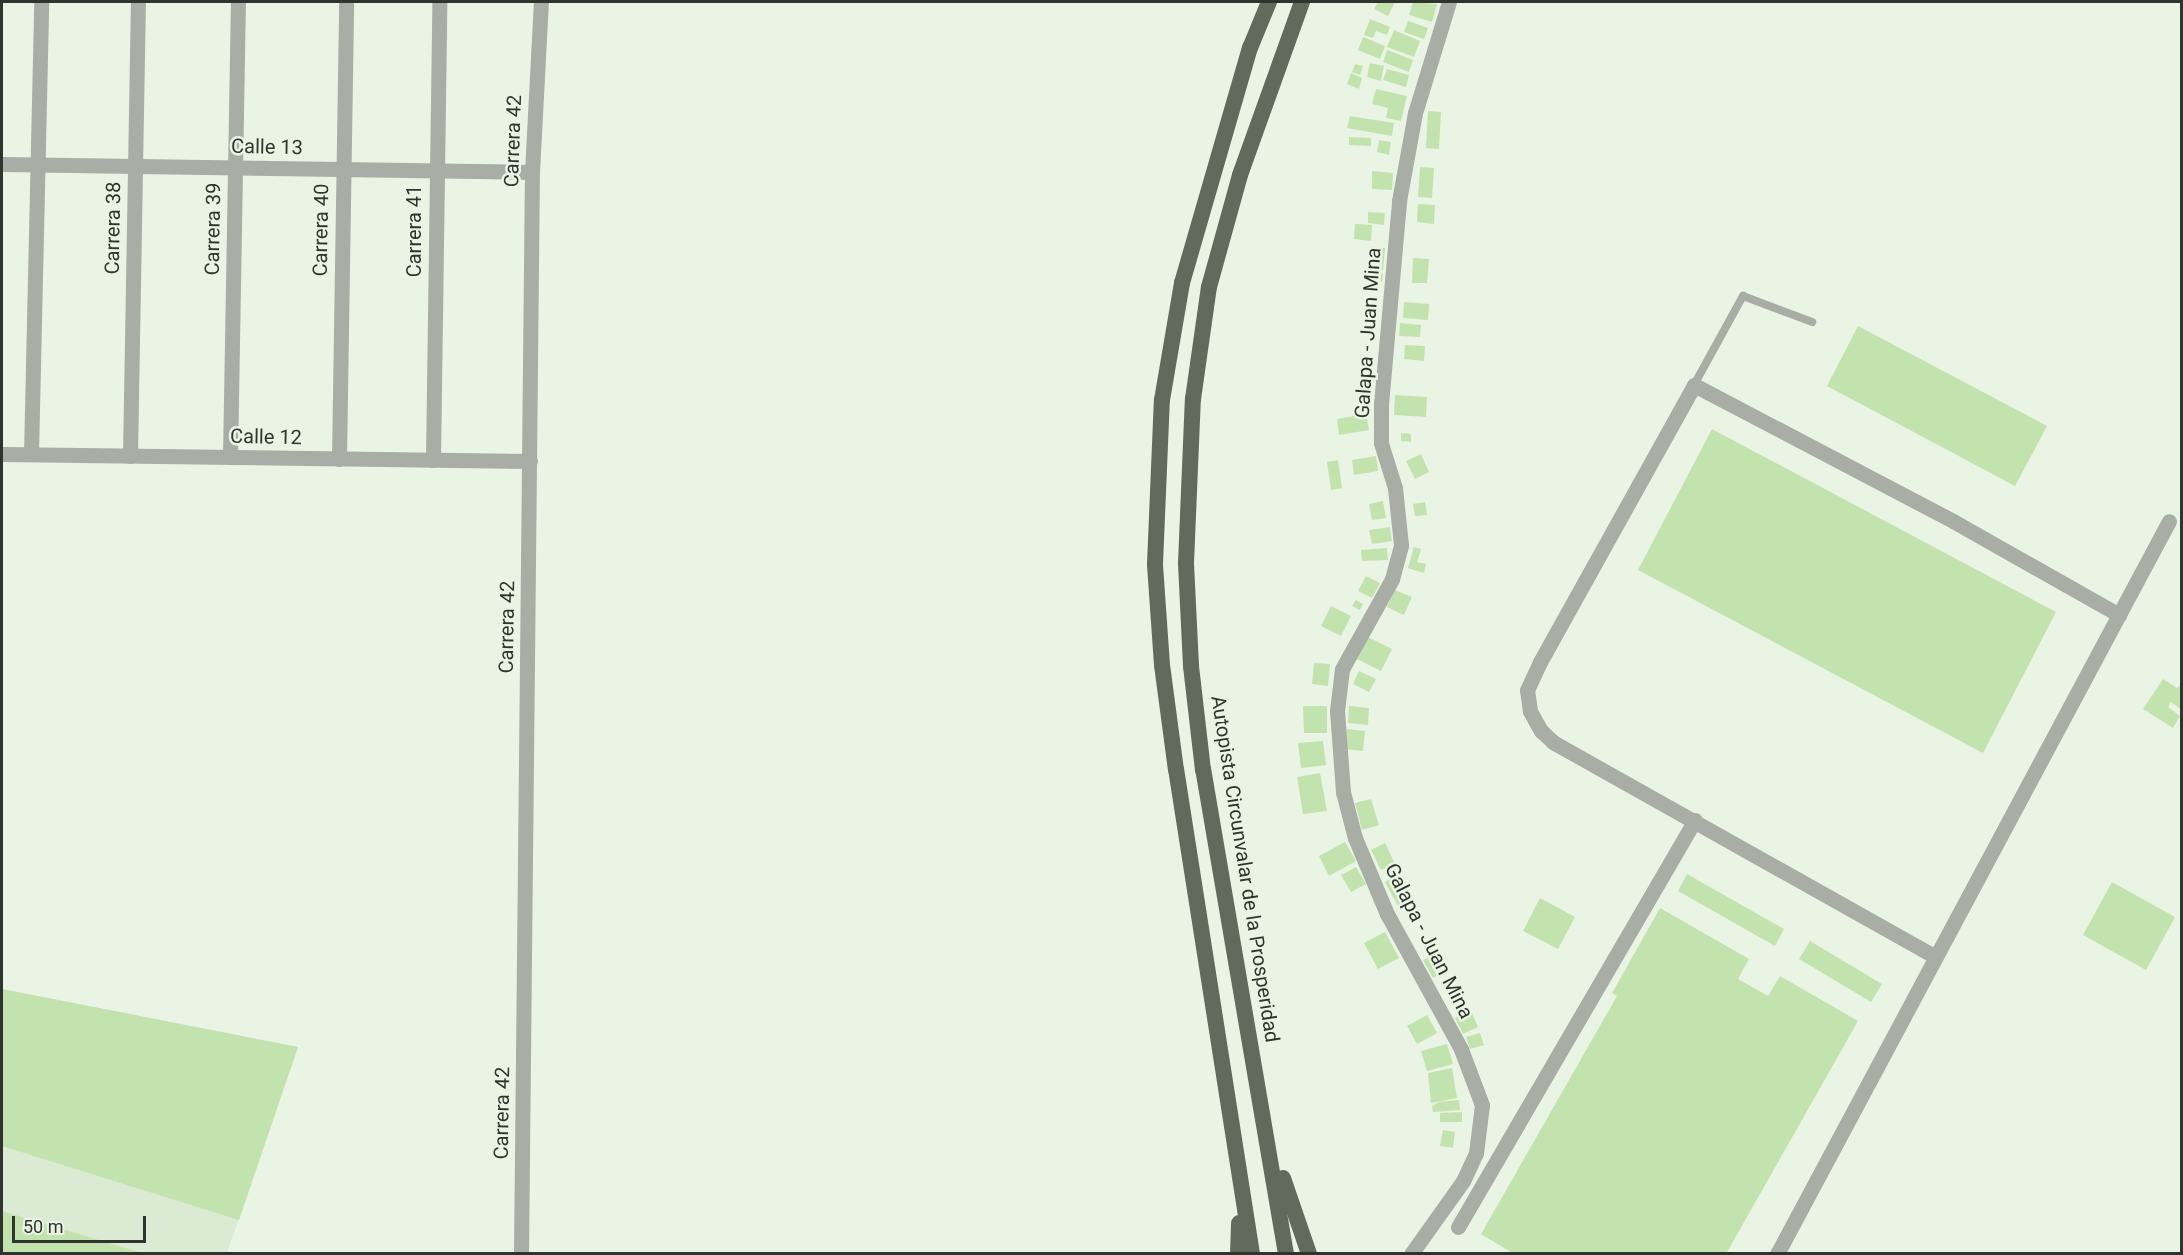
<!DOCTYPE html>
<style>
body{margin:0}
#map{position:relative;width:2183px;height:1255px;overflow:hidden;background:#eaf4e4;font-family:Roboto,sans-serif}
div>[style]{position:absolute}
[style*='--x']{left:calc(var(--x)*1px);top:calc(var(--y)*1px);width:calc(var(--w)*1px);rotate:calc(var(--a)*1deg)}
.built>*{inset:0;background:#dbead3}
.building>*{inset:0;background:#c2e3ae}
.service>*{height:8px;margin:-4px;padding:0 4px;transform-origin:4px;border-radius:4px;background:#a8ada6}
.minor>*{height:15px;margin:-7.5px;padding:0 7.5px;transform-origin:7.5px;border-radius:7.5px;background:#a8ada6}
.trunk>*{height:16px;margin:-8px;padding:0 8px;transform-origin:8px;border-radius:8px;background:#626a5d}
span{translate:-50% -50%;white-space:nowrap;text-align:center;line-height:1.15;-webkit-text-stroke:5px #eaf4e4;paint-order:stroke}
.street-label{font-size:20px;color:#30342e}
.frame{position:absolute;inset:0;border:3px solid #30342e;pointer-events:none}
.scale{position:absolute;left:12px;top:1216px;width:134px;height:27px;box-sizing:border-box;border:3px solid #30342e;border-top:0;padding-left:8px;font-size:18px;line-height:21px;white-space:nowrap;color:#30342e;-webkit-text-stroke:4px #eaf4e4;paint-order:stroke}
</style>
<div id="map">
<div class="built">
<i style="clip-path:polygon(2px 989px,298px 1047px,227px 1253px,2px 1253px)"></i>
</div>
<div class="building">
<i style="clip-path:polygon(1378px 2px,1395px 2px,1388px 16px,1374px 9px)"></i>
<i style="clip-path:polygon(1413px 2px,1437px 4px,1432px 22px,1409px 15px)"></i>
<i style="clip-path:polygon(1370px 19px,1390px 27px,1387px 35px,1376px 31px,1373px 38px,1364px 35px)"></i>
<i style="clip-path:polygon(1408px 21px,1428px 28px,1424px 39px,1404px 32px)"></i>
<i style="clip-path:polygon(1394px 30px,1420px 41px,1414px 57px,1387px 47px)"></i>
<i style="clip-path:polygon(1363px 37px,1385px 46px,1380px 59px,1358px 50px)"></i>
<i style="clip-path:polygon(1387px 50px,1413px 60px,1409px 72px,1383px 62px)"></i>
<i style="clip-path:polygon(1370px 63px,1384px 66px,1381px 81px,1367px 77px)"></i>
<i style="clip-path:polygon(1355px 64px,1363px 66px,1360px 75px,1352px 72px)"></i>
<i style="clip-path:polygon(1387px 69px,1409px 75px,1406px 87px,1383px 80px)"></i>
<i style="clip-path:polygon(1351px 73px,1362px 78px,1359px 89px,1347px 84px)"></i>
<i style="clip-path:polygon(1376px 89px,1407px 96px,1401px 121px,1386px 118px,1388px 108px,1372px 104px)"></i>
<i style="clip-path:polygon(1428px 111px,1441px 112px,1439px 149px,1426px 148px)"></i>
<i style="clip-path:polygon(1350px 116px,1394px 123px,1392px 136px,1347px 128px)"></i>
<i style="clip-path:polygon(1349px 137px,1371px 138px,1371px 146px,1349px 145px)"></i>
<i style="clip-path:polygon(1379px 140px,1391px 142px,1389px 155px,1377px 152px)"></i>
<i style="clip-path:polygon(1420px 167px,1434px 168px,1432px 198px,1418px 197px)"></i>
<i style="clip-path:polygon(1372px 171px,1393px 173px,1392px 190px,1372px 189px)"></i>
<i style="clip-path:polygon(1418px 204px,1435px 205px,1434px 224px,1417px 222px)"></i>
<i style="clip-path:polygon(1368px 212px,1385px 213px,1384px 225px,1368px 223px)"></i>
<i style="clip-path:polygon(1355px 224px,1372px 225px,1371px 241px,1354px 239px)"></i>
<i style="clip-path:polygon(1370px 247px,1385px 248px,1383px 270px,1369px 269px)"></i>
<i style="clip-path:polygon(1413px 258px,1429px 259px,1427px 283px,1412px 283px)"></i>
<i style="clip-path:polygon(1371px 273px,1383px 274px,1382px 282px,1370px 281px)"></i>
<i style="clip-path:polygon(1404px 302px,1429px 304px,1428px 320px,1403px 318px)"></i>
<i style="clip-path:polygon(1400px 323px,1421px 325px,1420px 337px,1399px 336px)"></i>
<i style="clip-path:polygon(1858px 326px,2047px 426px,2015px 486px,1827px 386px)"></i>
<i style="clip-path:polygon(1405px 345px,1425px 346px,1424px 361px,1404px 359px)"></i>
<i style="clip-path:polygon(1395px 395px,1427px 397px,1426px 417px,1394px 415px)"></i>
<i style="clip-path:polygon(1366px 414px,1369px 430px,1339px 435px,1337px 419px)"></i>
<i style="clip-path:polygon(1712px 429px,2056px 612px,1983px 753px,1638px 570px)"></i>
<i style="clip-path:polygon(1401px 433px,1411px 434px,1411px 442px,1401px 441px)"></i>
<i style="clip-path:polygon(1421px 454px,1429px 472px,1415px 479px,1406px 461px)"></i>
<i style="clip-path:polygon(1376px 456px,1378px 471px,1354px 475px,1352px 460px)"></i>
<i style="clip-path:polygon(1338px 460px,1342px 488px,1331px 490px,1327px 462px)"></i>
<i style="clip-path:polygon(1383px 501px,1386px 518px,1372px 520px,1369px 504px)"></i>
<i style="clip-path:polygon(1425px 502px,1427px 515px,1415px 516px,1413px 504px)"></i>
<i style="clip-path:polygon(1390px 527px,1392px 541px,1372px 544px,1369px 530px)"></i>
<i style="clip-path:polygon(1414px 547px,1421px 549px,1417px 562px,1426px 564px,1424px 573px,1408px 568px)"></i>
<i style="clip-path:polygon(1387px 548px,1388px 560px,1362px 561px,1361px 550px)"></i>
<i style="clip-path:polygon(1366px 576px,1380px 583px,1372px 598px,1358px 591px)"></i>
<i style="clip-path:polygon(1395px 590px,1412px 597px,1404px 615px,1387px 607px)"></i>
<i style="clip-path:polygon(1356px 600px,1363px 604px,1360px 610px,1352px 606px)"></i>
<i style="clip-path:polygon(1331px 606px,1351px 616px,1341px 636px,1321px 626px)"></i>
<i style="clip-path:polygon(1368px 637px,1392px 649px,1381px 671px,1357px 659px)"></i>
<i style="clip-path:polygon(1314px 663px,1330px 664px,1328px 686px,1312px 684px)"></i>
<i style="clip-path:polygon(1359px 671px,1376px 679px,1369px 692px,1353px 684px)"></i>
<i style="clip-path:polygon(2163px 679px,2177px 688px,2182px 684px,2182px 710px,2171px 702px,2168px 707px,2180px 716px,2173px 728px,2143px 709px)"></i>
<i style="clip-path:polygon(1303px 706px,1327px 706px,1327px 733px,1304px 733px)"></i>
<i style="clip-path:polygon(1349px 706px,1369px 708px,1368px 725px,1348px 723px)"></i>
<i style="clip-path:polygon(1347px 729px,1365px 731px,1363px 751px,1345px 749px)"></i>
<i style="clip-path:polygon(1323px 741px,1326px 765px,1301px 768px,1298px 743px)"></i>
<i style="clip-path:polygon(1320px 773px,1327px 811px,1303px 814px,1297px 777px)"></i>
<i style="clip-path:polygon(1371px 799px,1379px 825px,1362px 830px,1355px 803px)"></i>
<i style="clip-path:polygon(1345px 842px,1356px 861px,1329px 876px,1319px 856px)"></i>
<i style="clip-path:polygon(1385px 843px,1395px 864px,1381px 870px,1371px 850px)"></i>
<i style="clip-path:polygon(1356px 867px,1366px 884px,1351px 892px,1341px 875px)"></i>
<i style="clip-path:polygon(1399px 874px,1412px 897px,1398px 906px,1385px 882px)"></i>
<i style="clip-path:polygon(1687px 874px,1784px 929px,1775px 946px,1678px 891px)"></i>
<i style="clip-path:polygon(2112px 882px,2175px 917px,2146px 970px,2083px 935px)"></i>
<i style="clip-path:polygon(1540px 898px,1575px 917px,1558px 949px,1523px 931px)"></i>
<i style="clip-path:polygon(1660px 908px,1749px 959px,1738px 979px,1768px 996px,1780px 976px,1858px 1021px,1726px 1254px,1514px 1254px,1481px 1234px,1617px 996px,1612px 993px)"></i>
<i style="clip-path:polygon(1385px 932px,1399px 958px,1378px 969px,1364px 943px)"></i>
<i style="clip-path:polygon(1810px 941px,1882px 984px,1871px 1002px,1799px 959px)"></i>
<i style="clip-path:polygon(1435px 954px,1444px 971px,1433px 978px,1423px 960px)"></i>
<i style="clip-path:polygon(2px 989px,298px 1047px,239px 1220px,2px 1146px)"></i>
<i style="clip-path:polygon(1471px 1011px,1478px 1027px,1463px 1034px,1455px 1018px)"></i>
<i style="clip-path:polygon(1427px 1015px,1437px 1033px,1417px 1044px,1407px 1026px)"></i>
<i style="clip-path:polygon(1480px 1033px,1484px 1045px,1470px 1049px,1466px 1037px)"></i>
<i style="clip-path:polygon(1447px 1044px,1453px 1064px,1427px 1071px,1421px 1051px)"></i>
<i style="clip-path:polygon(1452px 1068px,1457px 1098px,1431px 1103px,1428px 1073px)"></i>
<i style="clip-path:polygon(1459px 1100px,1460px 1110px,1433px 1112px,1432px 1106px,1439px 1102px)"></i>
<i style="clip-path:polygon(1462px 1112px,1462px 1122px,1440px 1122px,1440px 1113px)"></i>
<i style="clip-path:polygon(1443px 1130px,1455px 1132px,1453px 1148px,1440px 1146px)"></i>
<i style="clip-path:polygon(2px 1211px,142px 1253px,142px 1254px,2px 1254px)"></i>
</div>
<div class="service">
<i style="--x:1694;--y:385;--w:102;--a:-61.2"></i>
<i style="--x:1743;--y:296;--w:74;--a:20.6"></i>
</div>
<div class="minor">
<i style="--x:2;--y:164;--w:530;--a:0.86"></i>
<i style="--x:2;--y:454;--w:528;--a:0.76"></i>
<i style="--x:31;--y:454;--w:452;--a:-88.7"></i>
<i style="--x:130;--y:456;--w:454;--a:-89"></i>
<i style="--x:230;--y:457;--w:455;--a:-89"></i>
<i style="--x:339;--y:459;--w:457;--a:-89.1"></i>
<i style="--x:433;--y:460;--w:458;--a:-89.2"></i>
<i style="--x:1934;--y:956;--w:437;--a:-150.7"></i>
<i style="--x:1553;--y:742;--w:16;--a:-137"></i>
<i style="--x:1541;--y:731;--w:23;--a:-119"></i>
<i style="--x:1530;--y:711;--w:21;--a:-98"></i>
<i style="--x:1527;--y:690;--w:31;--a:-65"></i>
<i style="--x:1540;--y:662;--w:317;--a:-60.9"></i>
<i style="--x:1694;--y:385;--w:293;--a:27.7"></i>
<i style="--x:1953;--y:521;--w:191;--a:29.5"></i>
<i style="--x:1458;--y:1227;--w:471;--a:-59.8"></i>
<i style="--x:521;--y:1254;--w:1082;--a:-89.42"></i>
<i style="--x:532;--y:172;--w:170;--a:-87"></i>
<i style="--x:1411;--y:1254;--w:90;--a:-54.5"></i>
<i style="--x:1463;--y:1181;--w:31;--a:-65"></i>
<i style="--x:1476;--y:1153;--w:48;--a:-82.9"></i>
<i style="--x:1482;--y:1105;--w:60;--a:-110.6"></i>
<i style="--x:1461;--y:1049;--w:154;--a:-118.7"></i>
<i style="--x:1387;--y:914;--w:82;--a:-112.8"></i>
<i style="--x:1355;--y:838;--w:48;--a:-104.6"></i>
<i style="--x:1343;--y:792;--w:81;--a:-94.2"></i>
<i style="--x:1337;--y:711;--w:42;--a:-83.2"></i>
<i style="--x:1342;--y:669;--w:103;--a:-60.9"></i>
<i style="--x:1392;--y:579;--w:35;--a:-75"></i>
<i style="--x:1401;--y:545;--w:57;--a:-96"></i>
<i style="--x:1395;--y:488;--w:47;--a:-107.3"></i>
<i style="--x:1381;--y:443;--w:39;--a:-90"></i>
<i style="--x:1381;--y:404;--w:204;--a:-84.9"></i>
<i style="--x:1399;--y:201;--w:89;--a:-79.7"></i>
<i style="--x:1415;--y:113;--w:116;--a:-73"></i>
<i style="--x:1777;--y:1254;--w:831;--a:-61.86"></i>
</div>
<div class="trunk">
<i style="--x:1283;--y:1178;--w:80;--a:71.1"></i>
<i style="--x:1238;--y:1254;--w:31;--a:-88"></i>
<i style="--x:1252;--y:1254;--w:490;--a:-98.9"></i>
<i style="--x:1176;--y:770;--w:106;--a:-97.6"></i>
<i style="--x:1162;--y:665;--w:101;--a:-94"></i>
<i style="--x:1155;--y:564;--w:164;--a:-87.6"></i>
<i style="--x:1162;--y:400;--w:119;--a:-80.3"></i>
<i style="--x:1182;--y:283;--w:245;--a:-73.9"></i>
<i style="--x:1250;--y:48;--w:50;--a:-67.6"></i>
<i style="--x:1286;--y:1254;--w:491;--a:-99.7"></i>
<i style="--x:1203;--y:770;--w:105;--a:-96.6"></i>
<i style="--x:1191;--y:666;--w:103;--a:-92.8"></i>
<i style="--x:1186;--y:563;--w:164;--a:-87.6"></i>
<i style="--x:1193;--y:399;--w:113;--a:-81.9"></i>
<i style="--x:1209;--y:287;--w:116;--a:-74.5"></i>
<i style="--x:1240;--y:175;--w:184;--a:-70.3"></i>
</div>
<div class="street-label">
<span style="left:513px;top:141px;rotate:-88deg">Carrera 42</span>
<span style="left:267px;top:147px;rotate:1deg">Calle 13</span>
<span style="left:113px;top:228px;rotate:-89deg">Carrera 38</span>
<span style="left:213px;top:229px;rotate:-89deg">Carrera 39</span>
<span style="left:321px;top:230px;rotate:-89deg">Carrera 40</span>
<span style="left:414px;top:231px;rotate:-90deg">Carrera 41</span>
<span style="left:1368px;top:333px;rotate:-86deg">Galapa - Juan Mina</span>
<span style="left:266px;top:437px;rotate:1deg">Calle 12</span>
<span style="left:507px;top:627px;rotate:-89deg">Carrera 42</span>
<span style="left:1245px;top:869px;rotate:81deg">Autopista Circunvalar de la Prosperidad</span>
<span style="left:1429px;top:941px;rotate:63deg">Galapa - Juan Mina</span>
<span style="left:502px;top:1113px;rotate:-89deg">Carrera 42</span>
</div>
<div class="frame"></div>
<div class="scale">50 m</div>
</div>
